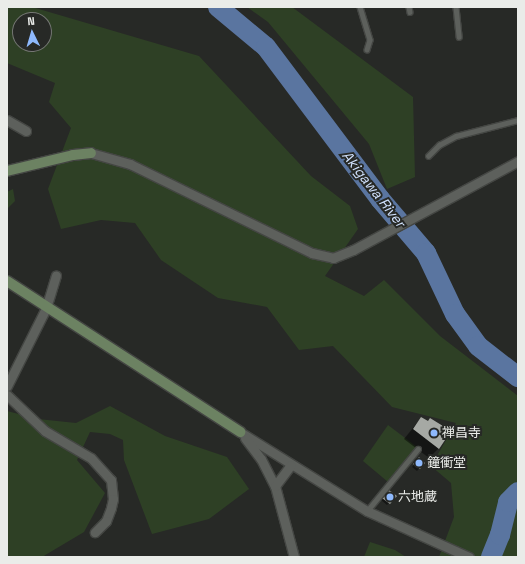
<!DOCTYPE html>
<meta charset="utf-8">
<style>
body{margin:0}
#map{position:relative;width:525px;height:564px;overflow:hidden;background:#272926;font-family:"Space Grotesk","Noto Sans JP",sans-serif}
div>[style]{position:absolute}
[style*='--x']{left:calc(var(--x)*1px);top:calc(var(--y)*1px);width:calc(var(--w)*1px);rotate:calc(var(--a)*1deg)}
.green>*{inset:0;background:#2e4025}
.shadow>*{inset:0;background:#0007}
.river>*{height:20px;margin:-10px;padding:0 10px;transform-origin:10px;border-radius:10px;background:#5a75a0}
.building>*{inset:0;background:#a6a9a4}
.roads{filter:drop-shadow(1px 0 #444643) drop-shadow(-1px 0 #444643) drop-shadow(0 1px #444643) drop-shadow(0 -1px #444643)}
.lane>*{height:4.5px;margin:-2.25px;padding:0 2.25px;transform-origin:2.25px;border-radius:2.25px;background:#5d605c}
.street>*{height:9px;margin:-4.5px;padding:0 4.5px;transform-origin:4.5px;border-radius:4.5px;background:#5d605c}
.secondary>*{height:10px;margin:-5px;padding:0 5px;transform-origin:5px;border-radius:5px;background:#6c8262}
.dots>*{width:11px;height:11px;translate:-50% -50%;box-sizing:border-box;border:2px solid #272926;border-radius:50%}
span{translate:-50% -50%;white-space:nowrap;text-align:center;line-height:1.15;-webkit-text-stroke:4px #272926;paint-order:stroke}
.poi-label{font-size:13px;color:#eaece9}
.left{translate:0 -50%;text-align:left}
.water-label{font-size:14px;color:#d1e2fe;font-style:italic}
.frame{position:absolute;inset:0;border:8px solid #eaece9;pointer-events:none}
.north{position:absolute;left:12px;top:12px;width:40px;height:40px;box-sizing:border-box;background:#272926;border:1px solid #757774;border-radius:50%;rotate:355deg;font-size:11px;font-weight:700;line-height:16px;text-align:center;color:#eaece9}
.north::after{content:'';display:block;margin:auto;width:14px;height:18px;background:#8eb9fd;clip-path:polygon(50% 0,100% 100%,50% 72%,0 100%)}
</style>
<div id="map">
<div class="green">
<i style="clip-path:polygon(evenodd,7px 7px,32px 7px,199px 56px,311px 176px,350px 206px,358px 229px,325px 276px,364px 296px,384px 280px,440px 336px,518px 396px,518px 557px,439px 557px,454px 517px,451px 483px,431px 466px,456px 423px,392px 407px,333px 346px,299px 350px,267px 307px,218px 298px,161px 260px,135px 223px,101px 220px,61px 229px,48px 189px,71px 128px,49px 102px,55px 83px,7px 63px,7px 7px,20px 20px,44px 20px,44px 44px,20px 44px,20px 20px)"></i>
<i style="clip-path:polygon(247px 7px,292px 7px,413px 97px,415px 177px,387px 189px,369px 144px,268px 22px)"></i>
<i style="clip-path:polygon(13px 189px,15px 201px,7px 209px,7px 192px)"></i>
<i style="clip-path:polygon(110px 406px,165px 436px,227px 457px,249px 489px,209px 519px,152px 534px,124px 460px,123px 440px,110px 434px,90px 432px,77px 460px,105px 493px,84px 532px,42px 557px,7px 557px,7px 411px,38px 419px,76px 423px)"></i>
<i style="clip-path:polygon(388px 425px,417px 447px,388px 482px,363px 461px)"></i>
<i style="clip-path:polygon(370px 542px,395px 550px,406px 557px,364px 557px)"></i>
</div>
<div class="shadow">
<i style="clip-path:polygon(421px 418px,438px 449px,429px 458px,404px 439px)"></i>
<i style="clip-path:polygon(417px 461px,424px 463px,417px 471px,412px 467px)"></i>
<i style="clip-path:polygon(387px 493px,389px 503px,387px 505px,381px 500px)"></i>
</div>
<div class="river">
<i style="--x:218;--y:7;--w:62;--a:39.8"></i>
<i style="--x:266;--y:47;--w:190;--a:53.1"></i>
<i style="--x:380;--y:199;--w:71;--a:49.6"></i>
<i style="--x:426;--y:253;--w:68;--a:64.6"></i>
<i style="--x:455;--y:314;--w:39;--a:54"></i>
<i style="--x:478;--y:346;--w:51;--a:37.8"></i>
<i style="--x:491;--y:557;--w:24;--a:-68"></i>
<i style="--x:500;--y:535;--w:34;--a:-76"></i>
<i style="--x:508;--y:502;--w:14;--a:-45"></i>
</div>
<div class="building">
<i style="clip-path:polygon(421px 417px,428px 421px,430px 418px,451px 431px,439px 449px,413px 429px)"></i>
<i style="clip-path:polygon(419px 457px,425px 463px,420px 469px,413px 464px)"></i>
<i style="clip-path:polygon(389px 490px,397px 496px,390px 504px,382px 498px)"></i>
</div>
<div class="roads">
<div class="lane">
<i style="--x:360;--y:7;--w:34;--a:73"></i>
<i style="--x:370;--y:40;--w:10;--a:107"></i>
<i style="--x:409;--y:7;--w:5;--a:79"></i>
<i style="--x:456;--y:7;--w:30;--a:84"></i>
<i style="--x:428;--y:156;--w:16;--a:-45"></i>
<i style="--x:439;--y:145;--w:19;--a:-28"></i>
<i style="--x:456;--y:136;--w:64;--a:-14.5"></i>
<i style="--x:367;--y:511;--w:80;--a:-50.6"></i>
</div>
<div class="street">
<i style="--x:7;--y:120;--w:22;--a:30"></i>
<i style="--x:91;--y:153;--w:41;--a:15.8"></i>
<i style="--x:130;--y:164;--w:203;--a:26.1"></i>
<i style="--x:312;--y:253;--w:22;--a:13"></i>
<i style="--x:333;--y:258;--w:22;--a:-22"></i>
<i style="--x:353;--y:250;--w:187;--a:-28.3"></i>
<i style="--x:7;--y:386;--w:87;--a:-63.4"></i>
<i style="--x:46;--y:308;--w:34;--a:-73"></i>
<i style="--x:7;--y:395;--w:52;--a:43.5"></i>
<i style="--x:45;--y:431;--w:53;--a:30.4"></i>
<i style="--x:91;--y:458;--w:30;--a:48"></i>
<i style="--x:111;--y:480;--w:19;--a:84"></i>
<i style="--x:113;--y:499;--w:9;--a:103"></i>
<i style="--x:111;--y:508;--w:14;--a:111"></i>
<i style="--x:106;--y:521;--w:16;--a:135"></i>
<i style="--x:240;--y:432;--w:150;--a:31.9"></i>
<i style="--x:367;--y:511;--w:112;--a:24.3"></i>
<i style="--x:245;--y:438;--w:26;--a:53"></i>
<i style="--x:261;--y:459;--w:30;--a:63"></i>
<i style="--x:275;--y:486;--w:73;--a:75"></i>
<i style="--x:275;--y:486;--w:26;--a:-53"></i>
</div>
<div class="secondary">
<i style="--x:7;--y:171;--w:68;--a:-13.6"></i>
<i style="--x:73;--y:155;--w:18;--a:-6"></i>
<i style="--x:7;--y:281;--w:278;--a:32.9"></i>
</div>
</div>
<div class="dots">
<i style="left:434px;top:433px;background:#8eb9fd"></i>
<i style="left:419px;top:463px;background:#8eb9fd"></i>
<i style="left:390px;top:497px;background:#8eb9fd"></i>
</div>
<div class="poi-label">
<span class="left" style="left:442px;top:433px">禅昌寺</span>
<span class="left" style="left:427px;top:463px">鐘衝堂</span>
<span class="left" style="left:398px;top:497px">六地蔵</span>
</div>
<div class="water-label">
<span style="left:374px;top:189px;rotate:52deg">Akigawa River</span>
</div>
<div class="frame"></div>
<div class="north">N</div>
</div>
